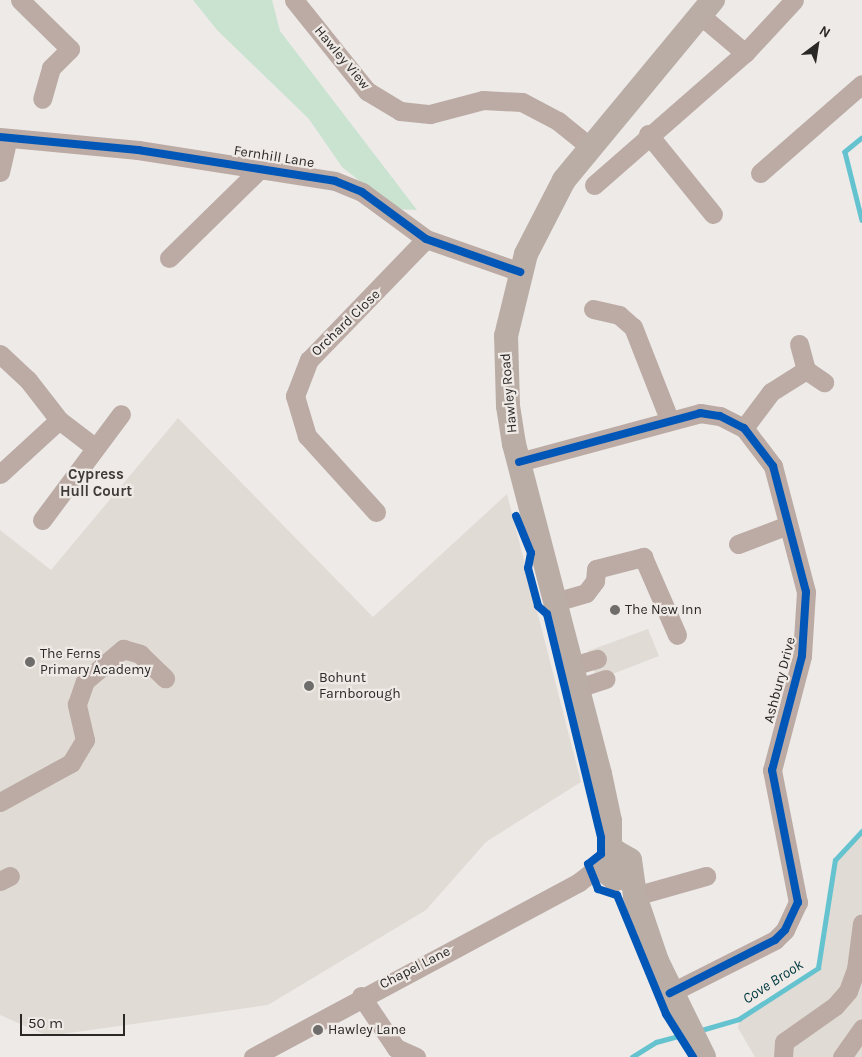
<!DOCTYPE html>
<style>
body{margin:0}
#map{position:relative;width:862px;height:1057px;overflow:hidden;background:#edeae8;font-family:Karla,sans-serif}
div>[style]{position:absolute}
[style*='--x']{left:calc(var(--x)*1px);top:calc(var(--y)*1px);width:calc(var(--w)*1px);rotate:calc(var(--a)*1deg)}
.built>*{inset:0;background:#e0dbd4}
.green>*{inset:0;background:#c9e3d0}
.stream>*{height:4.5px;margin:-2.25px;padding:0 2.25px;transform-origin:2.25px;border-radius:2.25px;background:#65c3cf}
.minor>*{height:19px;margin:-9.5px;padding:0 9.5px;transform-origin:9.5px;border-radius:9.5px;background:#bbaba4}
.major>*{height:24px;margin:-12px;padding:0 12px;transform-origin:12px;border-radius:12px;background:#baada6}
.cycleway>*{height:8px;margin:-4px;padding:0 4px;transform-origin:4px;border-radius:4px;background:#0057b8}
.dots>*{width:14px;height:14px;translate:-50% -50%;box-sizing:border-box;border:2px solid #efeae6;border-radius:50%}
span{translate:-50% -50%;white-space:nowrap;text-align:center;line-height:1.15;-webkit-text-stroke:4.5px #efeae6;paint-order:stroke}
.street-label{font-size:14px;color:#2b2928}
.poi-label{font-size:14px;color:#2b2928}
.left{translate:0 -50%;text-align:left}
.neighbourhood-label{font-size:15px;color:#3f3b38;font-weight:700}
.water-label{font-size:15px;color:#003a42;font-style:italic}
.north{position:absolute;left:792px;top:20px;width:50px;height:50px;-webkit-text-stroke:4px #efeae6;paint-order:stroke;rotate:31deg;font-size:14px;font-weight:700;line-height:20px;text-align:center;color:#2b2928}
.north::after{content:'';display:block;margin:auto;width:18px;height:22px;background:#2b2928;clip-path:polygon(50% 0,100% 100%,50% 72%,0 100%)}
.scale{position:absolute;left:20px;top:1014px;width:105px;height:22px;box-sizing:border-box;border:2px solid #2b2928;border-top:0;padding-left:6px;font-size:15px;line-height:18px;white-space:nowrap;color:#2b2928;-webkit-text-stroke:4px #efeae6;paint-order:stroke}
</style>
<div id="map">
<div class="built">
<i style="clip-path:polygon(178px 418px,373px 617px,507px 494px,581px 782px,486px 842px,426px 910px,268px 1005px,48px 1036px,0 1015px,0 530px,51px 570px)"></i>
<i style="clip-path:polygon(648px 629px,659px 656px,597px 680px,588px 651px)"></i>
<i style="clip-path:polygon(862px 831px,862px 1057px,755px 1057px,738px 1028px,739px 1019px,818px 967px,835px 860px)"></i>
</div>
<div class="green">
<i style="clip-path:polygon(193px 0,272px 0,280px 31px,417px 210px,395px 209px,342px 167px,309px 119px,217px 30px)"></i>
</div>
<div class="stream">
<i style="--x:862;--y:138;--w:22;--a:141"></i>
<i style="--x:845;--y:152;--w:70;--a:76"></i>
<i style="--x:698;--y:1031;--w:43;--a:-16.3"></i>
<i style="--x:739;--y:1019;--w:94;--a:-32.8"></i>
<i style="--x:818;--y:968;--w:109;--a:-81.1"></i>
<i style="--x:835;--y:860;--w:40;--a:-47"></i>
<i style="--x:632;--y:1057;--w:28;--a:-32"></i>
<i style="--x:656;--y:1042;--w:30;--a:-15"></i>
</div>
<div class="minor">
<i style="--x:20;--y:0;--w:70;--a:44.4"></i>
<i style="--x:70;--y:49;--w:27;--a:135"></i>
<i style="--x:51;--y:68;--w:32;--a:106"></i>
<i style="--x:294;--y:0;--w:117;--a:51.3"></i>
<i style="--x:367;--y:91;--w:39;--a:31"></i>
<i style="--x:400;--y:111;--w:30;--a:6"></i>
<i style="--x:430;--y:114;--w:55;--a:-14.8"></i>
<i style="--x:483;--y:100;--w:39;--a:3"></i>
<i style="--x:522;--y:102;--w:41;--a:27.8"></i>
<i style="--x:558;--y:121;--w:40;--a:39"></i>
<i style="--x:700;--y:15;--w:59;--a:40.2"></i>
<i style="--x:648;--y:134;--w:103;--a:50.9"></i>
<i style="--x:0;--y:137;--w:139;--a:5.4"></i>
<i style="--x:138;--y:150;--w:199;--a:8.9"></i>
<i style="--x:335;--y:181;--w:29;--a:22"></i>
<i style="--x:362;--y:192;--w:79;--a:36.3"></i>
<i style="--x:426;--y:239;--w:100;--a:19.3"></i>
<i style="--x:0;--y:172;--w:35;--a:-77"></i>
<i style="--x:760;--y:173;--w:135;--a:-41.1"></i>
<i style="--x:594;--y:185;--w:201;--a:-41.2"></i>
<i style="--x:745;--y:53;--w:72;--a:-47.2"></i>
<i style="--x:169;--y:258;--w:130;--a:-44.4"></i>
<i style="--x:593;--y:309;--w:27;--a:13"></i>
<i style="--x:619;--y:315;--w:18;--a:41"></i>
<i style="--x:633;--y:327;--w:99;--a:68.6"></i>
<i style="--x:799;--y:344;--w:27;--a:75"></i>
<i style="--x:806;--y:370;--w:22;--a:34"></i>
<i style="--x:0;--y:354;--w:38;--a:43"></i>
<i style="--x:28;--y:380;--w:51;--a:52.2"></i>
<i style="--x:59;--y:420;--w:80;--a:137.5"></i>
<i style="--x:59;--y:420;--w:43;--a:37.4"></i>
<i style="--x:744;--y:428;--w:45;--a:-53.1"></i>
<i style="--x:771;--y:392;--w:41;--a:-32.2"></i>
<i style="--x:519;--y:462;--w:188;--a:-15.1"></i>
<i style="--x:700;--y:413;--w:20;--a:9"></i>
<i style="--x:720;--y:416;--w:27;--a:27"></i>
<i style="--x:744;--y:428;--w:48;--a:52.7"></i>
<i style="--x:773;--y:466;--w:130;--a:75.3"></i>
<i style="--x:806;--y:592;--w:64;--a:93.6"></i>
<i style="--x:802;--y:656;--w:118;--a:104.7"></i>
<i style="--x:772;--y:770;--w:135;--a:78.9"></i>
<i style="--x:798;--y:902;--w:31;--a:115"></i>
<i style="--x:785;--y:930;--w:14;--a:135"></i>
<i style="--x:775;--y:940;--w:118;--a:153.2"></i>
<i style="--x:376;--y:512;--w:103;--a:-132.2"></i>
<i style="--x:307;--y:436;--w:42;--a:-106.7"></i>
<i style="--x:295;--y:396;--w:39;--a:-69"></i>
<i style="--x:309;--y:360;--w:168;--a:-46"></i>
<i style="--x:42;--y:520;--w:132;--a:-53.3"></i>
<i style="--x:738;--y:544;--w:53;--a:-20.8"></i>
<i style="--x:555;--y:602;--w:32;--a:-16"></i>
<i style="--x:586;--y:593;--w:15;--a:-53"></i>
<i style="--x:595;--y:581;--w:12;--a:-85"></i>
<i style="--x:596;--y:569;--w:49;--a:-14.3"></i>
<i style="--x:643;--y:557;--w:85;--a:66.4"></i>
<i style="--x:572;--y:666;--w:26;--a:-16"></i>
<i style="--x:578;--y:688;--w:29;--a:-18"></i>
<i style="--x:0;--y:802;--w:81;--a:-28.8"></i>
<i style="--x:71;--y:763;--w:27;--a:-59"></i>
<i style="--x:85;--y:740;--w:37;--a:-103"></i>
<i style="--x:77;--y:704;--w:24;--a:-71"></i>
<i style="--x:85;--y:681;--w:50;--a:-40.1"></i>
<i style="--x:123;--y:649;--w:18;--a:16"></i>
<i style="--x:140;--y:654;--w:35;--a:44"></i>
<i style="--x:0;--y:881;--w:11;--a:-27"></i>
<i style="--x:635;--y:896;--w:74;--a:-15.7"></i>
<i style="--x:361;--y:996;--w:63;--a:56.1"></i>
<i style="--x:396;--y:1048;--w:22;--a:24"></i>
<i style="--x:253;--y:1057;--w:370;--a:-28.2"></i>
<i style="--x:579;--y:882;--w:33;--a:-38"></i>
<i style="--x:783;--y:1057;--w:15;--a:-86"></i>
<i style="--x:784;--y:1042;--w:62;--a:-35.2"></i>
<i style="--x:835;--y:1006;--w:20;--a:-49"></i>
<i style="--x:848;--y:991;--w:23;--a:-70"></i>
<i style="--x:856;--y:969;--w:46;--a:-82.6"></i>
<i style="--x:842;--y:1057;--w:35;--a:-55"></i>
</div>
<div class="major">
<i style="--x:610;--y:856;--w:35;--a:-90"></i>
<i style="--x:610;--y:821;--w:48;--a:-102"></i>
<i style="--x:600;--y:774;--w:341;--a:-104.6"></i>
<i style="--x:514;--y:444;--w:38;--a:-99"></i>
<i style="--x:508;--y:406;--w:70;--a:-91.6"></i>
<i style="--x:506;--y:336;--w:84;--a:-76.3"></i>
<i style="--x:526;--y:254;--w:83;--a:-62.8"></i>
<i style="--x:564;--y:180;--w:234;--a:-50.4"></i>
<i style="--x:631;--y:869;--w:10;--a:127"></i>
<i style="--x:625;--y:877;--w:10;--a:169"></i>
<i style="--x:615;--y:879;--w:11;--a:-142"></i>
<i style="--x:606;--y:872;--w:10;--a:-96"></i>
<i style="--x:605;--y:862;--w:15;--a:-42"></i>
<i style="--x:616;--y:852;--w:16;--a:30"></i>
<i style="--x:630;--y:860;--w:36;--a:82"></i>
<i style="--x:635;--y:896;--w:69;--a:71.3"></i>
<i style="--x:657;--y:961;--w:107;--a:63.9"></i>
</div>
<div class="cycleway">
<i style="--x:0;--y:137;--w:139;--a:5.4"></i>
<i style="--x:138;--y:150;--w:199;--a:8.9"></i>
<i style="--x:335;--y:181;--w:29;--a:22"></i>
<i style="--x:362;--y:192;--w:79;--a:36.3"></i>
<i style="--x:426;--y:239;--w:100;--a:19.3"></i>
<i style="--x:519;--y:462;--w:188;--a:-15.1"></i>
<i style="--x:700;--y:413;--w:20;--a:9"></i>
<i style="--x:720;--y:416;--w:27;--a:27"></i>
<i style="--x:744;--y:428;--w:48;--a:52.7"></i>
<i style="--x:773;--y:466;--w:130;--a:75.3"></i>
<i style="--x:806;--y:592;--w:64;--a:93.6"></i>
<i style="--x:802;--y:656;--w:118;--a:104.7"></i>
<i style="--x:772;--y:770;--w:135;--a:78.9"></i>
<i style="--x:798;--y:902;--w:31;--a:115"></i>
<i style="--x:785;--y:930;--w:14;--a:135"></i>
<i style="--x:775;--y:940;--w:118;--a:153.2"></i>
<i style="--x:516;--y:516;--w:40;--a:68"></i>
<i style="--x:531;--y:553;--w:15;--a:101"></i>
<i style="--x:528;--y:568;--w:39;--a:75"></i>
<i style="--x:538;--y:606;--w:12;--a:42"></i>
<i style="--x:547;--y:614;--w:230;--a:76.4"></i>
<i style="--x:601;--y:838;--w:16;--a:90"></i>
<i style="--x:601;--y:854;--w:16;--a:142"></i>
<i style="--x:588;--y:864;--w:27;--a:68"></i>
<i style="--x:598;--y:889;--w:20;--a:18"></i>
<i style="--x:617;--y:895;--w:129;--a:67.6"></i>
<i style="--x:666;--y:1014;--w:51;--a:57.9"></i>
</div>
<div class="dots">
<i style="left:615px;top:610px;background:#6f6d6b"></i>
<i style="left:30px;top:662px;background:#6f6d6b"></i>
<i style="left:309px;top:686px;background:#6f6d6b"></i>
<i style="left:318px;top:1030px;background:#6f6d6b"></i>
</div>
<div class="street-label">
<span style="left:342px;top:58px;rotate:50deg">Hawley View</span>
<span style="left:274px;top:157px;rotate:9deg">Fernhill Lane</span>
<span style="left:346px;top:323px;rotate:-44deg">Orchard Close</span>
<span style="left:509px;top:393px;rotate:-95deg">Hawley Road</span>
<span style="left:780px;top:680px;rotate:-75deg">Ashbury Drive</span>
<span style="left:415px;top:968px;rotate:-27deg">Chapel Lane</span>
</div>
<div class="poi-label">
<span class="left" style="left:625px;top:610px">The New Inn</span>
<span class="left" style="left:40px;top:662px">The Ferns<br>Primary Academy</span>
<span class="left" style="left:319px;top:686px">Bohunt<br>Farnborough</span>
<span class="left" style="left:328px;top:1030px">Hawley Lane</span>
</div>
<div class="neighbourhood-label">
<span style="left:96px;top:483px">Cypress<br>Hull Court</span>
</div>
<div class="water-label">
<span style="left:773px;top:982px;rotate:-33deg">Cove Brook</span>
</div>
<div class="north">N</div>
<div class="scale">50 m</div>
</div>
